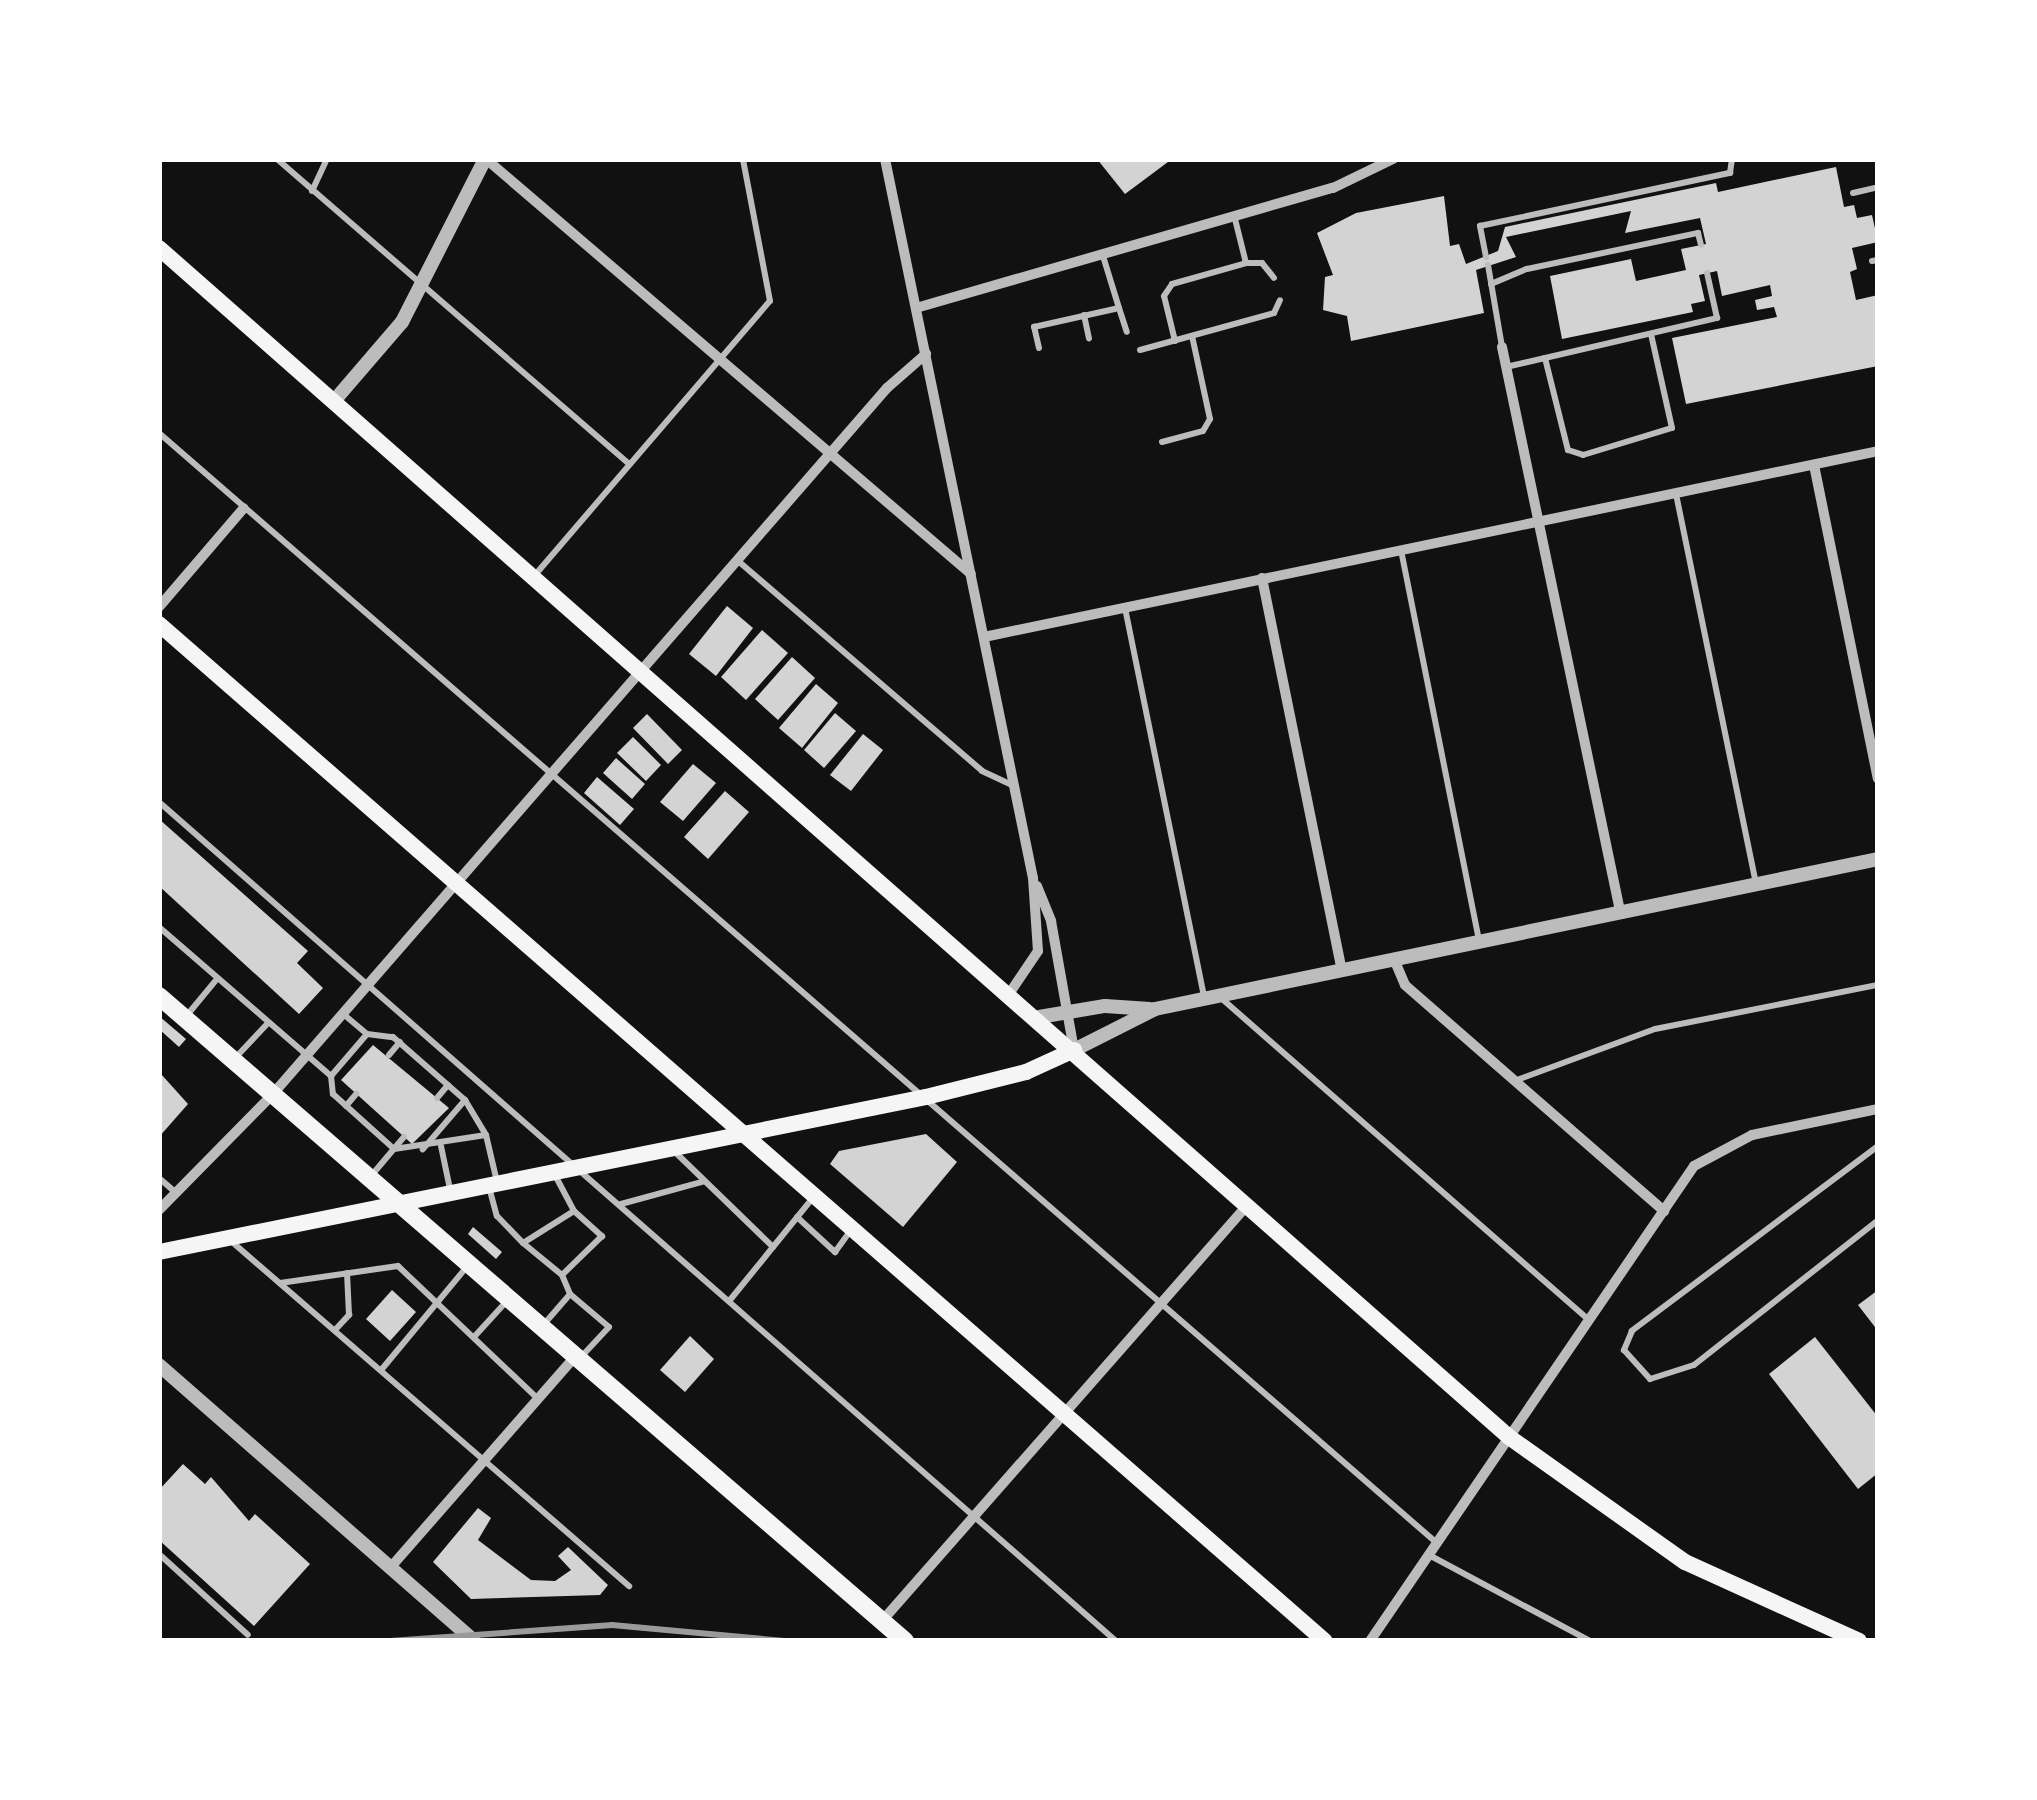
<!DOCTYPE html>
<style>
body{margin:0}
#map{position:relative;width:2037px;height:1800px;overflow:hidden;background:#111;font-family:Lato,sans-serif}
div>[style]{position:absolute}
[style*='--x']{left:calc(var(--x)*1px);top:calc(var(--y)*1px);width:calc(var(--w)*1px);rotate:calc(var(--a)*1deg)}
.building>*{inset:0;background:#d3d3d3}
.service>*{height:6px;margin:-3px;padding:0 3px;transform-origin:3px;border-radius:3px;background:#bcbcbc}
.minor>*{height:10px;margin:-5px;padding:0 5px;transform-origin:5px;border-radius:5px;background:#bcbcbc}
.tertiary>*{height:14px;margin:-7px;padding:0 7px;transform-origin:7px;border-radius:7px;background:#bcbcbc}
.secondary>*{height:16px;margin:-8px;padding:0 8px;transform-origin:8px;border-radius:8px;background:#f5f5f5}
.primary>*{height:18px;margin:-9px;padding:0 9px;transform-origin:9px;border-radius:9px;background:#f5f5f5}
.rail>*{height:6px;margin:-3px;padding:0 3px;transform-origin:3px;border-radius:3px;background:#9a9a9a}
span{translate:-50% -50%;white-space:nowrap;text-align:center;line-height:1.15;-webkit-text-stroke:9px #fff;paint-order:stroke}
.frame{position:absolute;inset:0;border:162px solid #fff;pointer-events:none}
</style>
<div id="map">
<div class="building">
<i style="clip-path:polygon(1097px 159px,1172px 159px,1125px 194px)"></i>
<i style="clip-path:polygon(1836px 167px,1844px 207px,1854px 205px,1857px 218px,1872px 215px,1878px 242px,1852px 248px,1857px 269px,1850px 272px,1856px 300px,1878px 295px,1878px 366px,1686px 404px,1672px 338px,1777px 317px,1774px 307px,1757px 310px,1755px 300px,1772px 296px,1770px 285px,1722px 296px,1717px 271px,1699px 275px,1705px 301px,1691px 304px,1693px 312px,1562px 339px,1550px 276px,1631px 259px,1636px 281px,1686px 270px,1681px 249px,1706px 244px,1700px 218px,1625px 233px,1631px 211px,1506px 237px,1516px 257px,1476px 270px,1484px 313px,1351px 341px,1347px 316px,1323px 310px,1325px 277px,1333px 275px,1317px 233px,1356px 213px,1444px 196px,1450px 246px,1459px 244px,1466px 264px,1498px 251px,1505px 227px,1716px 183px,1718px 192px)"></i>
<i style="clip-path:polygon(727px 606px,753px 628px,716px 676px,689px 654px)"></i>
<i style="clip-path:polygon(762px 630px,788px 653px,746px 700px,721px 677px)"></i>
<i style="clip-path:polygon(792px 657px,815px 678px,778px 720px,755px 699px)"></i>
<i style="clip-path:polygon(816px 684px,838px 703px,802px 748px,779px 728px)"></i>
<i style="clip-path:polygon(835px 713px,856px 731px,824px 768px,804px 750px)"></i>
<i style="clip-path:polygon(647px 714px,682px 750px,668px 764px,633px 728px)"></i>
<i style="clip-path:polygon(863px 734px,883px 750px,851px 791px,830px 775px)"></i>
<i style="clip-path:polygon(633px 737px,661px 765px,646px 781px,617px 753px)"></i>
<i style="clip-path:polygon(616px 758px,645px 784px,632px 799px,603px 773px)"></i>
<i style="clip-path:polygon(693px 764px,716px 783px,683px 821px,660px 802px)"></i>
<i style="clip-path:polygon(597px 777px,634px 809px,620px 825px,584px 793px)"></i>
<i style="clip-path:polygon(725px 791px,749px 812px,708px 859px,684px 837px)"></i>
<i style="clip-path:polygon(159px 819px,308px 951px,297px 963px,323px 988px,299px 1014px,159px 886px)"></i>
<i style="clip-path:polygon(159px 1016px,186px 1039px,179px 1047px,159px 1029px)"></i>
<i style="clip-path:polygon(373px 1045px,449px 1108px,412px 1144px,341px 1080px)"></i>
<i style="clip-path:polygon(161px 1074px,188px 1104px,159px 1137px,159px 1076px)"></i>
<i style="clip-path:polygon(926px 1134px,957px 1162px,903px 1227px,830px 1164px,839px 1151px)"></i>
<i style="clip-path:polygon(473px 1227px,502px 1252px,496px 1259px,468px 1234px)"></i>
<i style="clip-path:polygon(392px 1290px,416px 1312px,390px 1341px,366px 1319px)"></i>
<i style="clip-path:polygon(1878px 1290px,1878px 1331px,1858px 1305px)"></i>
<i style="clip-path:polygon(690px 1336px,714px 1359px,685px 1392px,660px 1370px)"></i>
<i style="clip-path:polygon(1815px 1337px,1878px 1417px,1878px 1473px,1858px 1489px,1769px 1374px)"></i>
<i style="clip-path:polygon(183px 1464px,205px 1484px,211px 1477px,249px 1521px,255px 1514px,310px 1564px,254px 1626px,159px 1540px,159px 1490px)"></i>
<i style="clip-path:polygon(478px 1508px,491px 1518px,478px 1540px,531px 1580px,555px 1581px,571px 1570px,558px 1556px,568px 1547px,608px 1585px,600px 1595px,471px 1599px,433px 1562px)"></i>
</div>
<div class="service">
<i style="--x:277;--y:159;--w:464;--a:40.9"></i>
<i style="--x:1542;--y:159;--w:29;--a:0"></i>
<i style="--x:312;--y:191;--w:35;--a:-65"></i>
<i style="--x:1853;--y:193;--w:26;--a:-13"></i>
<i style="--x:1235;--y:219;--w:45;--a:76"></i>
<i style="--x:1246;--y:263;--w:16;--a:0"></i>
<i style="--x:1262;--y:263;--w:19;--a:51"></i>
<i style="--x:1486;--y:257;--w:32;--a:-101"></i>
<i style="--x:1480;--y:226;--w:256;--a:-12"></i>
<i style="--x:1730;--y:173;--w:14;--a:-82"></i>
<i style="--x:1872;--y:261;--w:6;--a:-9"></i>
<i style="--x:1488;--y:265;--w:83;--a:80.3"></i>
<i style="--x:1491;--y:284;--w:39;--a:-23"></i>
<i style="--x:1527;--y:269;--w:175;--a:-11.9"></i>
<i style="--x:1698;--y:233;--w:12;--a:76"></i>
<i style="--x:1119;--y:308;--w:25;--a:72"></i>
<i style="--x:1084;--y:315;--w:24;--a:78"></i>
<i style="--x:1175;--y:341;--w:46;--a:-103.7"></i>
<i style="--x:1164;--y:296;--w:14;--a:-56"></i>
<i style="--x:1172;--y:284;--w:77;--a:-15.8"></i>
<i style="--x:1039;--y:348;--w:22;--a:-103"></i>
<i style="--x:1034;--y:327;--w:87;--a:-12.6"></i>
<i style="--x:1119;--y:308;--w:54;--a:-107.1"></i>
<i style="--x:1140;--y:350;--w:139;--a:-15.4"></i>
<i style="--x:1274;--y:313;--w:14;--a:-65"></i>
<i style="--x:1545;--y:358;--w:95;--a:76"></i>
<i style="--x:1568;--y:450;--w:16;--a:18"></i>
<i style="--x:1583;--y:455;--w:93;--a:-16.9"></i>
<i style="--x:1672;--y:428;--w:96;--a:-102.6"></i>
<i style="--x:1506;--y:367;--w:217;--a:-13.1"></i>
<i style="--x:1717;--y:318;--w:46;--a:-102.5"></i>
<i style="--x:159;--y:433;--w:1693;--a:40.98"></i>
<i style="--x:1162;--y:442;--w:42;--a:-15"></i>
<i style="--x:1203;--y:431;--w:14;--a:-60"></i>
<i style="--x:1210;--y:419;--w:85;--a:-102.2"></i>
<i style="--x:1676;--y:494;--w:398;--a:78.4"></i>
<i style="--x:1401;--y:550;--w:399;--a:78.7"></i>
<i style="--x:737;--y:560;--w:323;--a:40.7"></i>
<i style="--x:982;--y:771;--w:33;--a:25"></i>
<i style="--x:535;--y:575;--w:361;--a:-49.4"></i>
<i style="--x:770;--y:301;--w:145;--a:-100.8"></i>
<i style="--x:1125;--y:608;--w:395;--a:78.5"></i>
<i style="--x:159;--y:802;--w:1273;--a:41.24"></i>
<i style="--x:159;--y:927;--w:228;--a:40.9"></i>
<i style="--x:331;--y:1076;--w:55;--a:-49.4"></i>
<i style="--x:367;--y:1034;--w:31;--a:-140"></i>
<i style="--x:1221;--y:998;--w:489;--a:41.2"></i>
<i style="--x:188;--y:1014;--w:44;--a:-50.5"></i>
<i style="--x:367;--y:1034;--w:26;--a:7"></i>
<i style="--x:393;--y:1037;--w:96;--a:41.2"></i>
<i style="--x:465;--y:1100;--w:65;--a:130.6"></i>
<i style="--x:389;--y:1055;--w:17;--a:-50"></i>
<i style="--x:237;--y:1056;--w:45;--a:-46.8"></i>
<i style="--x:331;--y:1076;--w:18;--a:84"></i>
<i style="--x:333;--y:1094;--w:82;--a:42"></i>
<i style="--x:394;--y:1149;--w:93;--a:-8.7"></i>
<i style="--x:486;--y:1135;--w:48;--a:76.8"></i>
<i style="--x:1517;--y:1080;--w:147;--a:-20.3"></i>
<i style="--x:1655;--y:1029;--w:227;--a:-11.2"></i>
<i style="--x:437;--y:1098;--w:17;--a:-50"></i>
<i style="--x:465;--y:1100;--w:41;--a:59"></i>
<i style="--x:346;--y:1106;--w:16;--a:-50"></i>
<i style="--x:441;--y:1146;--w:44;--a:78.2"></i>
<i style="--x:1878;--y:1146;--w:308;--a:143.1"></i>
<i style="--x:1632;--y:1331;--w:21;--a:113"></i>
<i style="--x:1624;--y:1350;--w:39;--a:48"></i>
<i style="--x:1650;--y:1379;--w:46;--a:-17.7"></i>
<i style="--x:1694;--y:1365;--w:234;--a:-38.2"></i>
<i style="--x:675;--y:1152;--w:136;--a:44.1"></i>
<i style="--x:773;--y:1247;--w:60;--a:-51"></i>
<i style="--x:371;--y:1176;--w:51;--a:-49.8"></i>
<i style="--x:556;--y:1177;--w:38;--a:62"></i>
<i style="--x:574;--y:1211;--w:38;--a:42"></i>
<i style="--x:602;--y:1236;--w:56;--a:135.7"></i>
<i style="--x:562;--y:1275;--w:50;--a:-140.6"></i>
<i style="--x:523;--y:1243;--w:60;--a:-32.1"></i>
<i style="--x:159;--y:1178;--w:20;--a:41"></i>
<i style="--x:489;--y:1187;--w:30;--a:75"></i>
<i style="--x:497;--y:1216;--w:37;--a:46"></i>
<i style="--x:621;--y:1204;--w:84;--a:-15.2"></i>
<i style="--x:797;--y:1217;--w:52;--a:42.6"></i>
<i style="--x:835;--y:1252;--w:29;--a:-54"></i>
<i style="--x:231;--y:1241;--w:527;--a:40.92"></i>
<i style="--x:562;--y:1275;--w:21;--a:67"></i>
<i style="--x:570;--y:1294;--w:51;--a:40.2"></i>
<i style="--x:609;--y:1327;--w:40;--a:133"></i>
<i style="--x:280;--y:1283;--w:119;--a:-8.2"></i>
<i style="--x:398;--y:1266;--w:193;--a:43.5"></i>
<i style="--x:730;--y:1300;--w:68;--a:-50.9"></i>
<i style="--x:545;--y:1323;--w:38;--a:-49"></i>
<i style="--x:335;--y:1330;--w:21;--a:-47"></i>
<i style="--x:349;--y:1315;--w:42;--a:-92.7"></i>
<i style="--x:474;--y:1337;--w:46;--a:-47.6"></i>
<i style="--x:382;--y:1369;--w:131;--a:-50.3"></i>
<i style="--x:159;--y:1554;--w:120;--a:42.3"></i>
<i style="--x:1429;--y:1555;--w:183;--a:28.1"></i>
</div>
<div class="minor">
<i style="--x:486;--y:159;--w:638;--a:40.55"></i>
<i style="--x:885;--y:159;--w:734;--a:78.37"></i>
<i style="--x:1033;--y:878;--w:73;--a:86.1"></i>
<i style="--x:1038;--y:951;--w:48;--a:124"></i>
<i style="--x:916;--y:308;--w:434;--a:-16.1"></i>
<i style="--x:1333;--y:188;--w:67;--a:-25.8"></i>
<i style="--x:1502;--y:347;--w:576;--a:78.18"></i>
<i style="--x:1814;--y:465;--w:320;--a:78.5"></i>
<i style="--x:1262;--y:578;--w:400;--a:78.5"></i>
<i style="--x:159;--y:607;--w:130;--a:-49.4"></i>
<i style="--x:984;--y:637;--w:913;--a:-11.75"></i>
<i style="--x:1037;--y:886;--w:38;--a:68"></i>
<i style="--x:1051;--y:921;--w:131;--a:79.9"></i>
<i style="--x:1394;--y:959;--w:28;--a:67"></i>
<i style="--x:1405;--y:985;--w:344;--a:41.1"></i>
<i style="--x:159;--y:1210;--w:161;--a:-45.5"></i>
<i style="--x:272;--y:1095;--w:937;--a:-48.98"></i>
<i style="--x:887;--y:388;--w:52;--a:-41.1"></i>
<i style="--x:390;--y:1568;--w:279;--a:-48.8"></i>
<i style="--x:882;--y:1621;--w:548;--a:-48.7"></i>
<i style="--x:1370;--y:1641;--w:575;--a:-55.7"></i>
<i style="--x:1694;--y:1166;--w:66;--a:-28.1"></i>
<i style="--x:1752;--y:1135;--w:129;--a:-11.7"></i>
</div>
<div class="tertiary">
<i style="--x:334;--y:401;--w:104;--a:-49.3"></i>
<i style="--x:402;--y:322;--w:183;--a:-63"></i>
<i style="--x:1039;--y:1017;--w:67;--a:-9.5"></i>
<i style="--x:1105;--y:1006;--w:45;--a:3.8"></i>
<i style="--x:1074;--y:1050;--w:91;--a:-26.8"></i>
<i style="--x:1155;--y:1009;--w:738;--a:-11.72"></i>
<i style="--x:159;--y:1365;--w:419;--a:41.2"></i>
</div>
<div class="secondary">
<i style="--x:159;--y:248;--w:1799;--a:41.37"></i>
<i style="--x:1509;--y:1437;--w:216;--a:35.4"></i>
<i style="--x:1685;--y:1562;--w:191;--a:24.4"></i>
<i style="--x:159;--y:624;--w:1547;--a:41.1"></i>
<i style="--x:159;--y:1252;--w:783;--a:-11.42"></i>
<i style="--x:926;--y:1097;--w:103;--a:-14"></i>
<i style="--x:1026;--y:1072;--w:53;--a:-24.6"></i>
</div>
<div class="primary">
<i style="--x:159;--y:996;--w:986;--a:40.85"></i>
</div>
<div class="rail">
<i style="--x:390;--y:1641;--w:223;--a:-4.1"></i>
<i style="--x:612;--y:1625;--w:173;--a:5.3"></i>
</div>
<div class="frame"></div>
</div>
